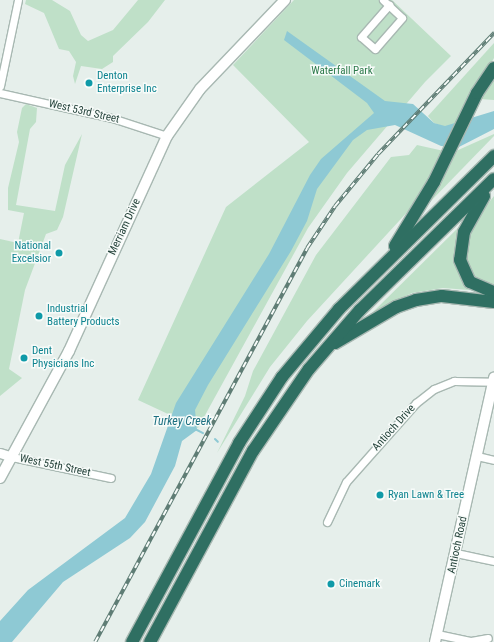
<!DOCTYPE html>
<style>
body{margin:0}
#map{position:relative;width:494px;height:642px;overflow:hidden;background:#e6efeb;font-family:"Roboto Condensed",sans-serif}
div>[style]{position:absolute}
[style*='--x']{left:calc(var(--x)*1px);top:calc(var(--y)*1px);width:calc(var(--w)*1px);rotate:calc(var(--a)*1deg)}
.green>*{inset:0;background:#bfe0c8}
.water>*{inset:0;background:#8ec9d4}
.stream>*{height:2px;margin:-1px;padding:0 1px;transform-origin:1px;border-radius:1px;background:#8ec9d4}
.roads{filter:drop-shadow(1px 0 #a8b8b2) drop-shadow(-1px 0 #a8b8b2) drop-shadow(0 1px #a8b8b2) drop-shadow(0 -1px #a8b8b2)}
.minor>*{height:7px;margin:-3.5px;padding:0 3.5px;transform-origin:3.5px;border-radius:3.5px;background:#fff}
.tertiary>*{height:9px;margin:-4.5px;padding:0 4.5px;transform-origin:4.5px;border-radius:4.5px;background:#fff}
.secondary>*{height:10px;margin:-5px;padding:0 5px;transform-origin:5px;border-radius:5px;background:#fff}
.motorway>*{height:12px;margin:-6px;padding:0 6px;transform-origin:6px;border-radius:6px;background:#2f6f62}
.rail>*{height:3.5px;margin-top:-1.75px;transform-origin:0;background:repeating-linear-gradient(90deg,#f7fbf9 0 6px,#5f7d75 0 12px);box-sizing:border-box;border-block:1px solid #5f7d75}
.dots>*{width:11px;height:11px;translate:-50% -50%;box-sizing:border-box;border:2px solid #f7fbf9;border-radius:50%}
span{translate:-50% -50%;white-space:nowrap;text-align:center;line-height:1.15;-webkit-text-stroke:3px #f7fbf9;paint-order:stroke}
.park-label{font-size:11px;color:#2d7a4b}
.culture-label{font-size:11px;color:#0d838f}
.left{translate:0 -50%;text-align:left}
.right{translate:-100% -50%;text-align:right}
.street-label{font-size:11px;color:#24423a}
.water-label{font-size:12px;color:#1c6f80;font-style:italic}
</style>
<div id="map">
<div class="green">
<i style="clip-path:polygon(26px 0,52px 0,70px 11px,81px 35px,88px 41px,113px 30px,138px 0,165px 0,148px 22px,113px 56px,113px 62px,102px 69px,81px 66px,75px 84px,73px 76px,76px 62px,69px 51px,59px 49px,44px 13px,25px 4px)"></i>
<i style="clip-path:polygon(294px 0,392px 0,451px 56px,425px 82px,347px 173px,308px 228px,198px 428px,138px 400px,226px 207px,309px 142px,233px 65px)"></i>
<i style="clip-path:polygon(494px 43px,494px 58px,457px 124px,445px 127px,434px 123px,428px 116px)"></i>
<i style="clip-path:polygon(494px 77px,494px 100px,480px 99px)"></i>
<i style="clip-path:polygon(26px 104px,37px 108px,36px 122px,30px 129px,16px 205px,55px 211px,65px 165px,82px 134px,63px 217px,57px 230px,46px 234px,25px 290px,9px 369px,22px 378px,0 396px,0 239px,18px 243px,24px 213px,8px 210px,8px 188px,19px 142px,17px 132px,22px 108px)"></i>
<i style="clip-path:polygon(494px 134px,494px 136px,428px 204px,456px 151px)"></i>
<i style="clip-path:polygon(417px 145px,444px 151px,427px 183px,411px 208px,307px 321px,270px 367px,217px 453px,245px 396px,253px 371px,316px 255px,391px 157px,409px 155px)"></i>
<i style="clip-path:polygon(494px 196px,494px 287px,473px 276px,467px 264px,465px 247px,475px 220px)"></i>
<i style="clip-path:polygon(462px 224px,455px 258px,469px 290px,443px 288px,412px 293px,372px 313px)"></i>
</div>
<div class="water">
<i style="clip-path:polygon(287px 31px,385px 101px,413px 104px,434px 123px,445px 126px,494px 111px,494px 129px,457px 148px,441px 146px,395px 125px,367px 130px,353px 140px,317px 189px,307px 221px,291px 251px,208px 385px,195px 410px,197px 430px,182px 441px,175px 466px,145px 522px,130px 538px,63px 582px,12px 642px,0 642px,0 621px,28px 590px,125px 518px,151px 474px,176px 403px,269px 254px,310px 175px,321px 159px,374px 113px,367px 103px,284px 40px)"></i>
</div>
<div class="stream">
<i style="--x:195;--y:429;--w:9;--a:27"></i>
<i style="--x:215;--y:439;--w:4;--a:45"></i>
</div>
<div class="roads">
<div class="minor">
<i style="--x:383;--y:0;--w:26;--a:43"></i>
<i style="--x:402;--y:18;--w:41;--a:131.1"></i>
<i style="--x:375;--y:49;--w:18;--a:-139"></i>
<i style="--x:361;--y:37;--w:43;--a:-48.8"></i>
<i style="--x:0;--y:86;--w:88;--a:-78.2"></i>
<i style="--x:0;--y:93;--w:115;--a:12.6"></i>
<i style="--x:112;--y:118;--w:58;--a:18.1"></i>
<i style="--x:477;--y:456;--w:17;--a:13"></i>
<i style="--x:12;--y:457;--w:101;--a:12"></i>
<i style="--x:327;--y:522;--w:44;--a:-64.6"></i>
<i style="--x:346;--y:482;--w:106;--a:-48.5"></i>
<i style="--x:416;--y:403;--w:23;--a:-38"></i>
<i style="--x:434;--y:389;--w:22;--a:-22"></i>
<i style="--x:454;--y:381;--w:39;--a:1"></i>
<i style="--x:456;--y:553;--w:39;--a:12"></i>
<i style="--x:437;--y:634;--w:35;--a:12"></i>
<i style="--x:471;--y:641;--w:17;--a:-10"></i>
</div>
<div class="tertiary">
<i style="--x:0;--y:453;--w:13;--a:18"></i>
</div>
<div class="secondary">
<i style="--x:0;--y:478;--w:145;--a:-61.5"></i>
<i style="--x:69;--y:351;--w:236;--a:-65.5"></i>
<i style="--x:167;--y:136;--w:57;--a:-54.9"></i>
<i style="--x:200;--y:89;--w:123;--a:-46.3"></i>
<i style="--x:435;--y:642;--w:271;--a:-77.4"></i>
</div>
<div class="motorway">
<i style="--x:484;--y:196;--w:41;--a:119.1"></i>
<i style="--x:464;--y:232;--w:28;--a:98"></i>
<i style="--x:460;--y:260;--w:24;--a:66"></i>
<i style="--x:470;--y:282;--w:26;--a:23"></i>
<i style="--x:395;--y:246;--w:75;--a:-58.6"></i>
<i style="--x:434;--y:182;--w:99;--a:-64.2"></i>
<i style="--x:477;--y:93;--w:30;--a:-56"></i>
<i style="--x:335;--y:343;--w:71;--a:-30.5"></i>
<i style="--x:396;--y:307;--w:21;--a:-19"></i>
<i style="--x:416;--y:300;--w:26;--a:-9"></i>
<i style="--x:442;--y:296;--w:52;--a:6.6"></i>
<i style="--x:132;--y:642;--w:226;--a:-61.7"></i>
<i style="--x:239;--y:443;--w:79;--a:-56.9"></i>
<i style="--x:282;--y:377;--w:89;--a:-50"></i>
<i style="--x:339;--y:309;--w:218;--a:-44.6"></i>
<i style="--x:150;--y:642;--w:217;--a:-61.7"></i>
<i style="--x:253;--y:451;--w:99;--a:-55.7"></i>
<i style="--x:309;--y:369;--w:78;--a:-49.2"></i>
<i style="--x:360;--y:310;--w:187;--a:-44.4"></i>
</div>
</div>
<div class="rail">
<i style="--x:95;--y:642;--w:447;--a:-61.7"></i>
<i style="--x:307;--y:248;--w:50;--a:-56.3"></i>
<i style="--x:335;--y:206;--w:67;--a:-50.4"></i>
<i style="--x:378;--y:154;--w:168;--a:-46.2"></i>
</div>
<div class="dots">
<i style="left:89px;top:83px;background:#0f9aa8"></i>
<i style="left:59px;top:253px;background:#0f9aa8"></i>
<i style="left:39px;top:316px;background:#0f9aa8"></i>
<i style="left:24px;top:358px;background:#0f9aa8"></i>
<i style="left:380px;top:495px;background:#0f9aa8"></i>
<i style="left:331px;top:584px;background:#0f9aa8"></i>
</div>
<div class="park-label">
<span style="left:342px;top:71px">Waterfall Park</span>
</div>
<div class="culture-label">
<span class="left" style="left:97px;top:83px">Denton<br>Enterprise Inc</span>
<span class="right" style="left:51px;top:253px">National<br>Excelsior</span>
<span class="left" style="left:47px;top:316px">Industrial<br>Battery Products</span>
<span class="left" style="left:32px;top:358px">Dent<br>Physicians Inc</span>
<span class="left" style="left:388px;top:495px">Ryan Lawn &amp; Tree</span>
<span class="left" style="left:339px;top:584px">Cinemark</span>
</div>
<div class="street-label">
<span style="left:84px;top:112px;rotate:13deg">West 53rd Street</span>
<span style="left:125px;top:227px;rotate:-65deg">Merriam Drive</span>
<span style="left:394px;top:428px;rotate:-48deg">Antioch Drive</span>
<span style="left:55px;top:466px;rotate:12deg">West 55th Street</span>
<span style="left:458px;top:545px;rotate:-78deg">Antioch Road</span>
</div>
<div class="water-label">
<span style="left:182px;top:422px">Turkey Creek</span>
</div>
</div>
